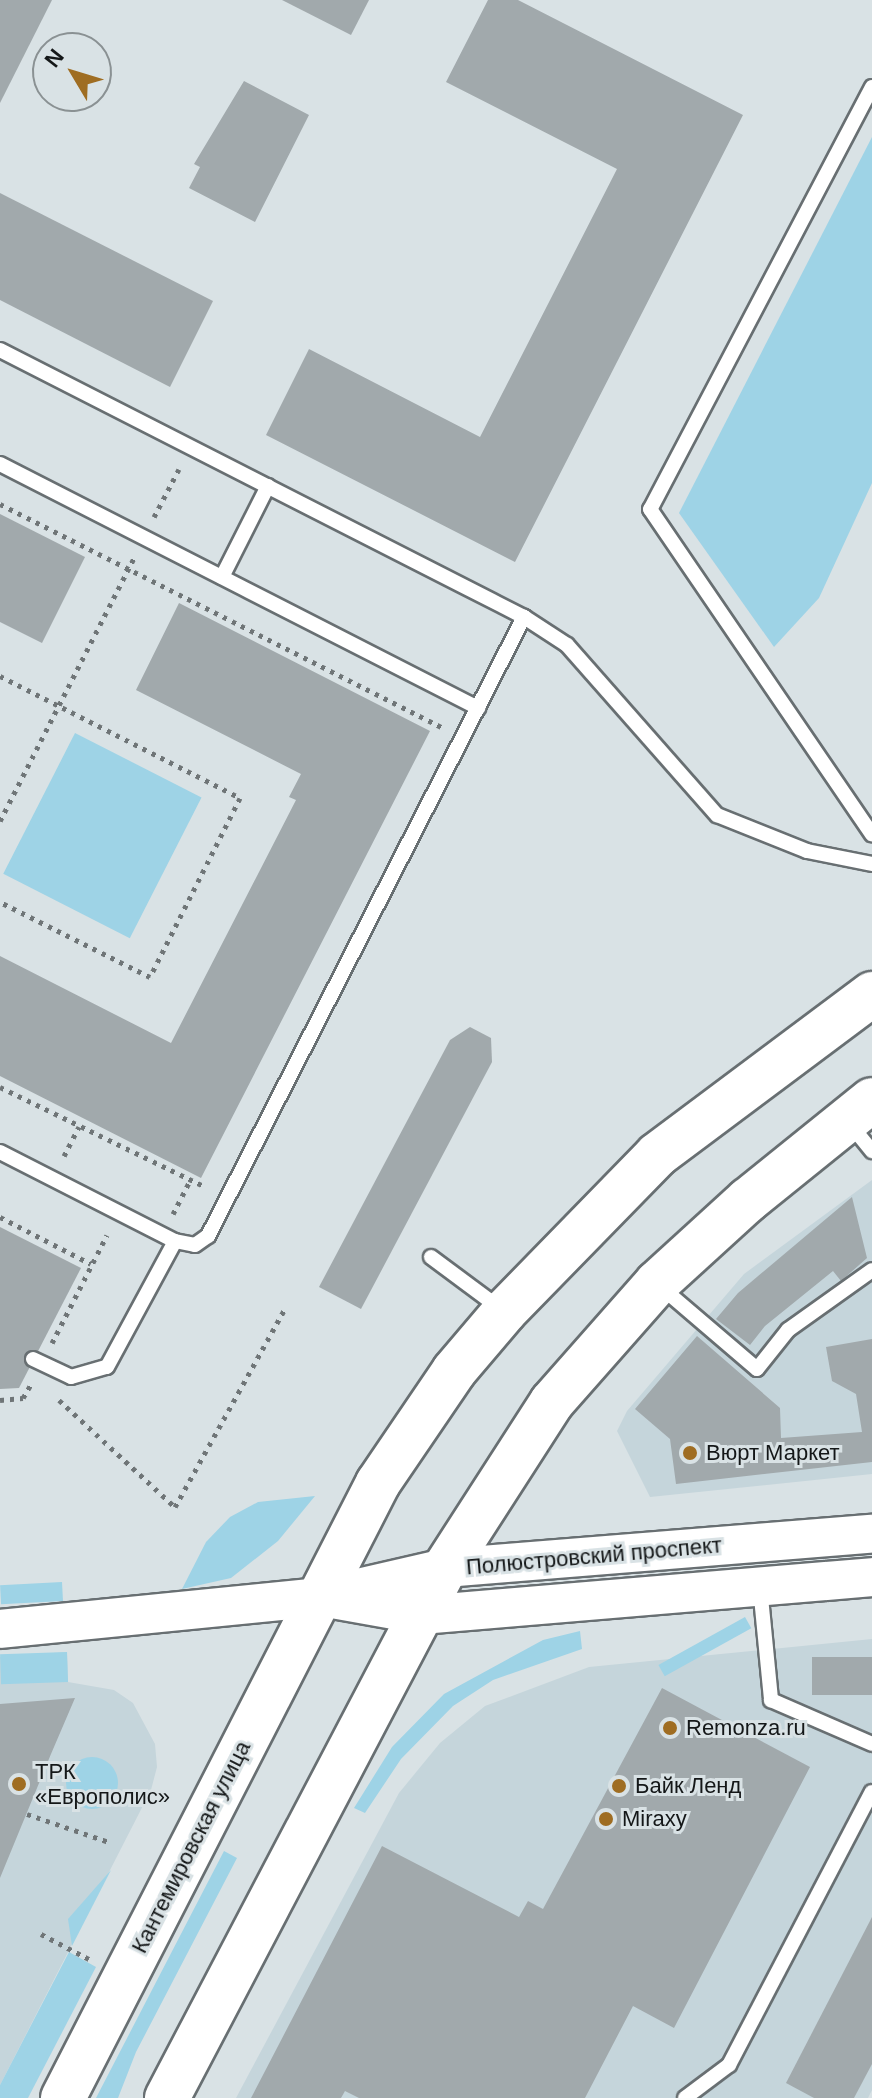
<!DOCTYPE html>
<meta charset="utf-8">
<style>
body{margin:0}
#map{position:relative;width:872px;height:2098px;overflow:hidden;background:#d9e2e5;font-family:Helvetica,sans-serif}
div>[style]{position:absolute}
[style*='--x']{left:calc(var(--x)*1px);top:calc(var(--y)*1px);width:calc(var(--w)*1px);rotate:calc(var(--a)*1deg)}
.built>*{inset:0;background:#c5d5db}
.green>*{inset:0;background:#9ed3e6;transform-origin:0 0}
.round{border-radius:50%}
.building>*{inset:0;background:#a1a9ac;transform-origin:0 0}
.path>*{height:5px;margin-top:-2.5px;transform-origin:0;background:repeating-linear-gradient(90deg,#6f7577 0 4px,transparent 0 10px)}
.roads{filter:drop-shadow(2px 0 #686f72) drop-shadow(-2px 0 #686f72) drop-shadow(0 2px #686f72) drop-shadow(0 -2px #686f72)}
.lane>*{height:14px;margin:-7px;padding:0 7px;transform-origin:7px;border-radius:7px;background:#fff}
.secondary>*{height:38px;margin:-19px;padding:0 19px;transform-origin:19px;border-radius:19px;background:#fff}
.primary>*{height:44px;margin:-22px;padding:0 22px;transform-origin:22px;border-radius:22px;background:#fff}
.dots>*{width:22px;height:22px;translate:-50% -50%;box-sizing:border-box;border:4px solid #d9e2e5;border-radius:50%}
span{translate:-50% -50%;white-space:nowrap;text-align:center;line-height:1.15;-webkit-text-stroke:6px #d9e2e5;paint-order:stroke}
.poi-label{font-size:22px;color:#141718}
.left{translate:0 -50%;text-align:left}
.street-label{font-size:22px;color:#141718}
.north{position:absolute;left:32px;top:32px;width:80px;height:80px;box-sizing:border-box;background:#d9e2e5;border:2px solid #8a9193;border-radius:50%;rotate:308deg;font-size:22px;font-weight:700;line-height:32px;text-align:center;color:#141718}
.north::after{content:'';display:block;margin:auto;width:28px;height:36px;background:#9f6d22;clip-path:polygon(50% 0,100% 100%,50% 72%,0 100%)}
</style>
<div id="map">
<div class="built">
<i style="clip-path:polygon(872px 1180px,872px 1474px,650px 1497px,617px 1431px,627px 1411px,744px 1274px)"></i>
<i style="clip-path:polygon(872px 1639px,872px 2090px,868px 2098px,236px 2098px,399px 1793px,440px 1743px,485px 1706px,589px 1667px)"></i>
<i style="clip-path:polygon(67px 1652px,68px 1682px,114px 1690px,133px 1703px,155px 1744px,157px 1767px,151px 1790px,0 2085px,0 1657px)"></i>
</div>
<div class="green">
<i style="clip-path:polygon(872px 137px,872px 483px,819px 598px,774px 647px,679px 513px)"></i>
<i style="left:75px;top:733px;width:142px;height:158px;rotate:27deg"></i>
<i style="clip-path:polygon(315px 1496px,278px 1541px,231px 1578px,182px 1589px,206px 1542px,230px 1517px,258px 1502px)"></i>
<i style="left:62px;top:1582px;width:19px;height:62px;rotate:87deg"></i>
<i style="left:745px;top:1617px;width:13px;height:99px;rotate:61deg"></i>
<i style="clip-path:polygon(580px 1631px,582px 1649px,493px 1680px,453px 1706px,401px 1759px,365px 1813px,354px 1808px,392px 1747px,444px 1694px,543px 1640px)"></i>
<i style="left:67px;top:1652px;width:30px;height:67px;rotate:88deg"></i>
<i class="round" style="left:66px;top:1757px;width:52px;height:52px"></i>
<i style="clip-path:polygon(224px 1851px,237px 1858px,136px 2052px,118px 2098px,96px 2098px)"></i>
<i style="clip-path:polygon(111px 1870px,72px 1946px,68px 1919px)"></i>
<i style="clip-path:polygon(69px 1952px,96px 1967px,28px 2098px,0 2098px,0 2085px)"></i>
</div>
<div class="building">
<i style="clip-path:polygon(0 0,52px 0,0 103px)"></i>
<i style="clip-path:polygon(282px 0,369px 0,351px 35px)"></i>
<i style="clip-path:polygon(488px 0,518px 0,743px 115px,515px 562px,266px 435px,309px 349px,480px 437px,617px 169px,446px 82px)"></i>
<i style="clip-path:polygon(244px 81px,309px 115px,255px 222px,189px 188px,200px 167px,194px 164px)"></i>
<i style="clip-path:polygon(0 193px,213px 301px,170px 387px,0 300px)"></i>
<i style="clip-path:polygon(0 514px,85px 557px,42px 643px,0 622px)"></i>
<i style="clip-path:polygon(179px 603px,430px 731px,201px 1178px,0 1076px,0 956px,171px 1043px,296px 800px,289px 797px,301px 774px,136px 690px)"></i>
<i style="clip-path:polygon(470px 1027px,491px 1038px,492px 1062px,361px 1309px,319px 1287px,450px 1040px)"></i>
<i style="clip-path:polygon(852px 1197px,867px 1258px,841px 1281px,833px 1271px,765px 1326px,750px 1345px,716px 1319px,738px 1293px)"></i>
<i style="clip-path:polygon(0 1227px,81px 1268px,19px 1388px,0 1389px)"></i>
<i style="clip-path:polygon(697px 1336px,780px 1408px,781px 1438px,862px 1432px,856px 1394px,832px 1381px,826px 1347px,872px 1339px,872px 1462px,676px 1484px,670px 1439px,635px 1409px)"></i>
<i style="left:872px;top:1657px;width:38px;height:60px;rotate:90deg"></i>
<i style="clip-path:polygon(662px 1688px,810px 1767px,674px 2028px,633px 2006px,585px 2098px,359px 2098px,345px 2091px,341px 2098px,251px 2098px,382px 1846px,519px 1917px,528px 1901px,543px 1909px)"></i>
<i style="clip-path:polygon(75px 1698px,51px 1754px,0 1878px,0 1704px)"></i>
<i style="clip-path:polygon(872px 1917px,872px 2064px,854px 2098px,814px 2098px,786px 2083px)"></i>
</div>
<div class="path">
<i style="--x:0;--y:504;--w:495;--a:26.8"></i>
<i style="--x:154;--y:517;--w:54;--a:-62.5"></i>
<i style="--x:0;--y:676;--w:269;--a:26.9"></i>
<i style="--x:240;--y:798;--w:200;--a:116.7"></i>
<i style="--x:150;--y:977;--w:168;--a:-153.4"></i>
<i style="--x:0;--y:821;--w:295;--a:-63"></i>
<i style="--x:0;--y:1087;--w:227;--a:25.9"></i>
<i style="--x:64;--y:1156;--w:33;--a:-63"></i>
<i style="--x:173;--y:1214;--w:36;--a:-63"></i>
<i style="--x:0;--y:1217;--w:102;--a:27.3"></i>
<i style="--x:52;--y:1343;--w:121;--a:-63"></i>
<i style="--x:0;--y:1400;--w:23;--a:-5"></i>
<i style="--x:23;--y:1398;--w:16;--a:-60"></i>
<i style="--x:59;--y:1400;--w:158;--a:42.7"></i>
<i style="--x:175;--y:1507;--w:229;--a:-61"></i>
<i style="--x:27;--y:1814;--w:87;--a:18.9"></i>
<i style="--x:41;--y:1934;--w:54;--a:27.5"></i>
</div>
<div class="roads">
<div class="lane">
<i style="--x:872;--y:87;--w:477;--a:117.7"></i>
<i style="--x:650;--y:509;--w:394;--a:55.7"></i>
<i style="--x:0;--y:350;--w:588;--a:27"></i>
<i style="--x:524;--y:617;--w:51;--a:33.1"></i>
<i style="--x:567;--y:645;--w:227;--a:48.6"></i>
<i style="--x:717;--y:815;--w:97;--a:21.8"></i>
<i style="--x:807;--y:851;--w:66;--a:11.3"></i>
<i style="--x:0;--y:464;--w:537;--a:27.04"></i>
<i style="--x:222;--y:577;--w:102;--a:-63.2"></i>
<i style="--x:850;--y:1124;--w:35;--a:51"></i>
<i style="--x:0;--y:1152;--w:196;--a:27"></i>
<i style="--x:175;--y:1241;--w:20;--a:11"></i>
<i style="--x:195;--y:1245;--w:16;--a:-35"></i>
<i style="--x:208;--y:1236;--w:695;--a:-62.96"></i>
<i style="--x:431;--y:1257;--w:87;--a:36.6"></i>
<i style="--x:661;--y:1287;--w:126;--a:40.5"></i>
<i style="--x:757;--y:1369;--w:50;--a:-51.5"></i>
<i style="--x:788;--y:1330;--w:103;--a:-35.5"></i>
<i style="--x:33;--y:1359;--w:42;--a:25.3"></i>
<i style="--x:71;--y:1377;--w:37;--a:-16"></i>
<i style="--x:107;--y:1367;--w:143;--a:-61.6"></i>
<i style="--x:760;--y:1587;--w:114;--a:84.4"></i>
<i style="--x:771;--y:1700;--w:110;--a:23.5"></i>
<i style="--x:685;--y:2098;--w:55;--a:-36.9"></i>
<i style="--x:729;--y:2065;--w:308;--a:-62.4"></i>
</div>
<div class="secondary">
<i style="--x:338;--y:1600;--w:84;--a:10.2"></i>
<i style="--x:421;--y:1615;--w:453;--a:-4.8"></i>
<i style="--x:0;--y:1629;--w:321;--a:-5.7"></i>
<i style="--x:319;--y:1597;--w:129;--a:-13"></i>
<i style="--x:445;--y:1568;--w:428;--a:-4.6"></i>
</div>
<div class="primary">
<i style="--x:63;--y:2098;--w:691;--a:-62.88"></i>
<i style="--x:378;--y:1483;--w:135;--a:-55.8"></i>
<i style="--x:454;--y:1371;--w:79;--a:-49.6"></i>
<i style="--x:505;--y:1311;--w:218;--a:-45.7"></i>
<i style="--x:657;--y:1155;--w:269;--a:-36.8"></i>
<i style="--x:167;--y:2098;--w:598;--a:-62.32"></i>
<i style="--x:445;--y:1568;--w:197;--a:-57.2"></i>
<i style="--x:552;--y:1402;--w:159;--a:-48.6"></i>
<i style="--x:657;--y:1283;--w:123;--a:-42.4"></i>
<i style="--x:748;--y:1200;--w:159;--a:-38.9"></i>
</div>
</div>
<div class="dots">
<i style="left:690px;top:1453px;background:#9f6d22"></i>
<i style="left:670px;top:1728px;background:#9f6d22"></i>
<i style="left:19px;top:1784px;background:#9f6d22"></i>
<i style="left:619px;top:1786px;background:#9f6d22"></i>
<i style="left:606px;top:1819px;background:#9f6d22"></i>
</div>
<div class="poi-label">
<span class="left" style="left:706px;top:1453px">Вюрт Маркет</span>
<span class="left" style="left:686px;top:1728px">Remonza.ru</span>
<span class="left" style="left:35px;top:1784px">ТРК<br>«Европолис»</span>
<span class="left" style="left:635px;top:1786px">Байк Ленд</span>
<span class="left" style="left:622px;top:1819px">Miraxy</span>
</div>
<div class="street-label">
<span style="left:594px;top:1556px;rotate:-5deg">Полюстровский проспект</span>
<span style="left:191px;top:1847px;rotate:-63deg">Кантемировская улица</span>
</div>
<div class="north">N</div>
</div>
